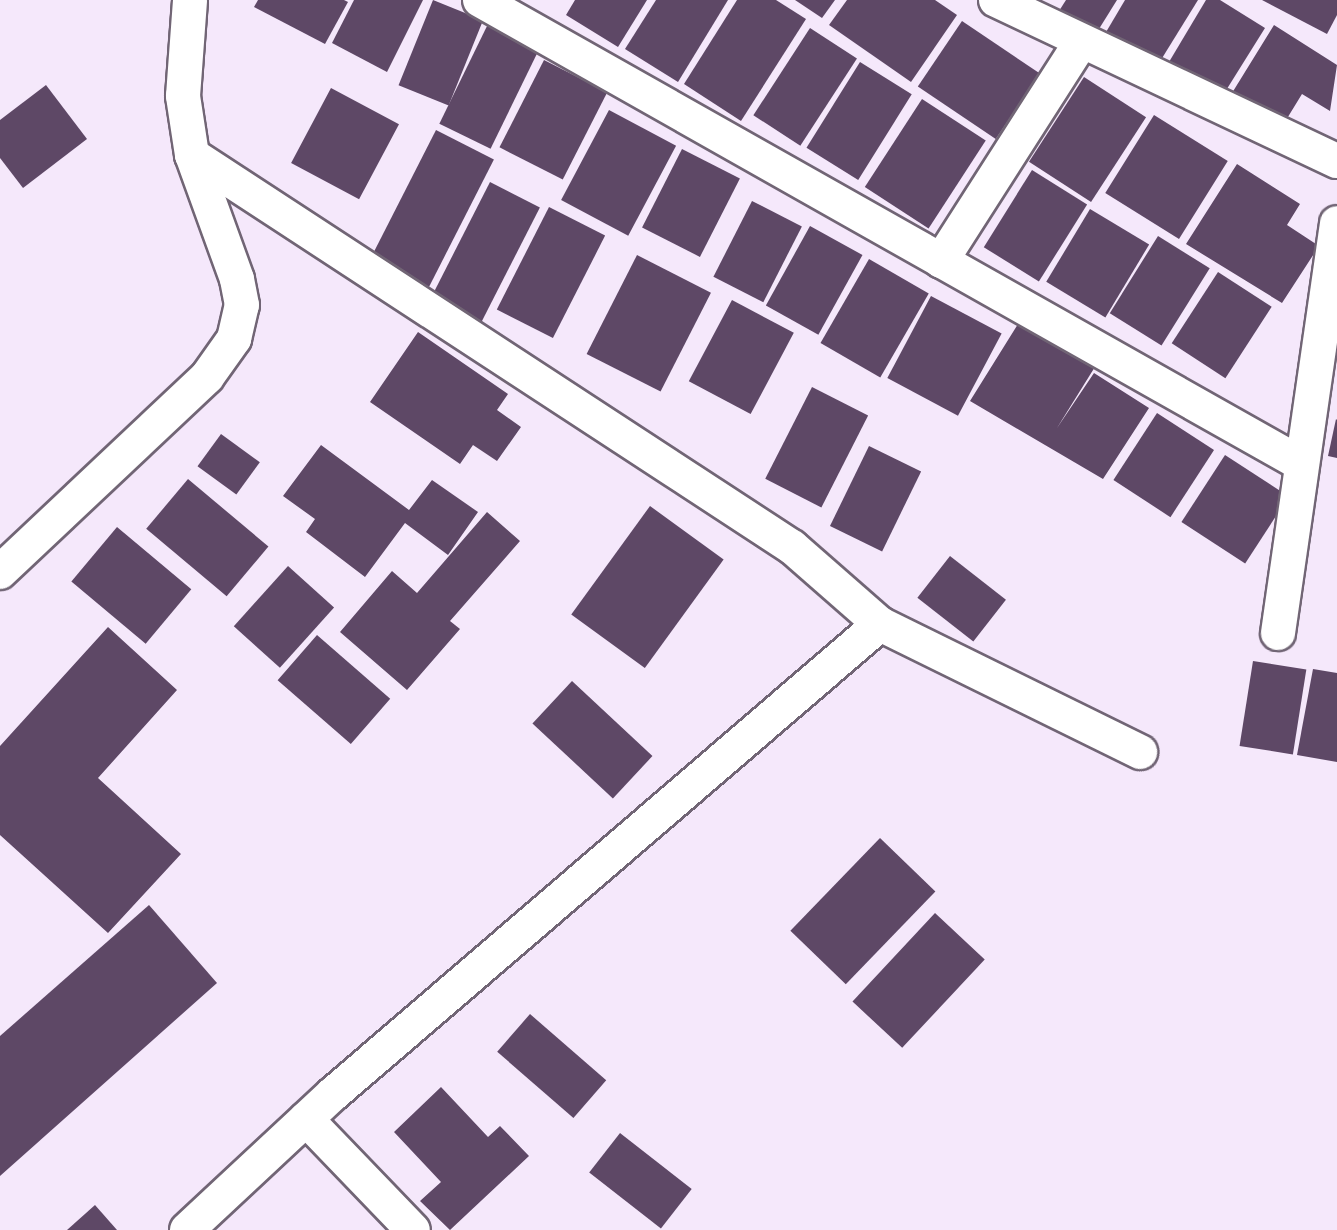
<!DOCTYPE html>
<style>
body{margin:0}
#map{position:relative;width:1337px;height:1230px;overflow:hidden;background:#f5e8fb;font-family:"PT Sans Narrow",sans-serif}
div>[style]{position:absolute}
[style*='--x']{left:calc(var(--x)*1px);top:calc(var(--y)*1px);width:calc(var(--w)*1px);rotate:calc(var(--a)*1deg)}
.building>*{inset:0;background:#5e4866;transform-origin:0 0}
.roads{filter:drop-shadow(2px 0 #716575) drop-shadow(-2px 0 #716575) drop-shadow(0 2px #716575) drop-shadow(0 -2px #716575)}
.street>*{height:34px;margin:-17px;padding:0 17px;transform-origin:17px;border-radius:17px;background:#fff}
span{translate:-50% -50%;white-space:nowrap;text-align:center;line-height:1.15;-webkit-text-stroke:8px #fcf9fd;paint-order:stroke}
</style>
<div id="map">
<div class="building">
<i style="clip-path:polygon(258px 0,344px 0,348px 2px,325px 44px,254px 7px)"></i>
<i style="clip-path:polygon(354px 0,423px 0,387px 72px,332px 43px)"></i>
<i style="left:433px;top:0;width:54px;height:92px;rotate:22deg"></i>
<i style="clip-path:polygon(575px 0,647px 0,618px 47px,566px 15px)"></i>
<i style="clip-path:polygon(656px 0,728px 0,678px 82px,625px 49px)"></i>
<i style="clip-path:polygon(737px 0,776px 0,806px 19px,741px 121px,684px 84px)"></i>
<i style="clip-path:polygon(795px 0,835px 0,822px 18px)"></i>
<i style="clip-path:polygon(847px 0,935px 0,957px 15px,911px 82px,829px 25px)"></i>
<i style="clip-path:polygon(1066px 0,1117px 0,1089px 45px,1052px 22px)"></i>
<i style="clip-path:polygon(1125px 0,1198px 0,1151px 76px,1099px 44px)"></i>
<i style="clip-path:polygon(1206px 0,1220px 0,1265px 28px,1220px 100px,1166px 67px)"></i>
<i style="clip-path:polygon(1262px 0,1337px 0,1337px 15px,1327px 34px)"></i>
<i style="left:962px;top:21px;width:94px;height:79px;rotate:34deg"></i>
<i style="left:488px;top:24px;width:57px;height:111px;rotate:26deg"></i>
<i style="clip-path:polygon(1274px 25px,1337px 65px,1330px 111px,1302px 94px,1283px 125px,1232px 93px)"></i>
<i style="left:810px;top:28px;width:56px;height:104px;rotate:33deg"></i>
<i style="left:544px;top:60px;width:71px;height:98px;rotate:27deg"></i>
<i style="left:860px;top:62px;width:61px;height:101px;rotate:32deg"></i>
<i style="left:1084px;top:77px;width:74px;height:101px;rotate:33deg"></i>
<i style="clip-path:polygon(46px 85px,87px 139px,23px 188px,0 158px,0 120px)"></i>
<i style="left:331px;top:88px;width:77px;height:85px;rotate:28deg"></i>
<i style="left:922px;top:99px;width:76px;height:105px;rotate:33deg"></i>
<i style="left:609px;top:110px;width:76px;height:102px;rotate:28deg"></i>
<i style="left:1154px;top:115px;width:87px;height:92px;rotate:32deg"></i>
<i style="left:436px;top:130px;width:65px;height:147px;rotate:27deg"></i>
<i style="left:682px;top:149px;width:65px;height:88px;rotate:27deg"></i>
<i style="clip-path:polygon(1237px 164px,1300px 204px,1287px 225px,1319px 246px,1282px 303px,1186px 244px)"></i>
<i style="left:1032px;top:170px;width:65px;height:91px;rotate:32deg"></i>
<i style="left:490px;top:182px;width:56px;height:136px;rotate:27deg"></i>
<i style="left:752px;top:201px;width:56px;height:85px;rotate:27deg"></i>
<i style="left:549px;top:207px;width:63px;height:115px;rotate:27deg"></i>
<i style="left:1090px;top:209px;width:69px;height:85px;rotate:31deg"></i>
<i style="left:810px;top:226px;width:60px;height:91px;rotate:29deg"></i>
<i style="left:1158px;top:236px;width:61px;height:91px;rotate:32deg"></i>
<i style="left:637px;top:255px;width:83px;height:111px;rotate:27deg"></i>
<i style="left:869px;top:259px;width:69px;height:97px;rotate:30deg"></i>
<i style="left:1218px;top:272px;width:64px;height:85px;rotate:33deg"></i>
<i style="left:931px;top:296px;width:80px;height:93px;rotate:28deg"></i>
<i style="left:732px;top:300px;width:70px;height:92px;rotate:28deg"></i>
<i style="clip-path:polygon(1023px 316px,1098px 362px,1057px 428px,1094px 373px,1149px 408px,1103px 479px,970px 401px)"></i>
<i style="clip-path:polygon(418px 332px,508px 394px,497px 410px,521px 427px,497px 461px,473px 445px,460px 464px,370px 402px)"></i>
<i style="left:812px;top:387px;width:63px;height:103px;rotate:27deg"></i>
<i style="left:1157px;top:413px;width:68px;height:80px;rotate:33deg"></i>
<i style="clip-path:polygon(1336px 419px,1337px 420px,1337px 458px,1328px 456px)"></i>
<i style="left:221px;top:434px;width:48px;height:40px;rotate:36deg"></i>
<i style="clip-path:polygon(321px 445px,409px 510px,432px 480px,478px 512px,448px 555px,405px 523px,365px 577px,306px 532px,315px 519px,283px 496px)"></i>
<i style="left:869px;top:446px;width:58px;height:89px;rotate:26deg"></i>
<i style="left:1225px;top:455px;width:76px;height:80px;rotate:33deg"></i>
<i style="left:188px;top:479px;width:105px;height:65px;rotate:40deg"></i>
<i style="left:650px;top:506px;width:91px;height:134px;rotate:36deg"></i>
<i style="clip-path:polygon(487px 512px,520px 541px,450px 621px,460px 629px,407px 690px,340px 632px,392px 571px,417px 593px)"></i>
<i style="left:117px;top:527px;width:97px;height:71px;rotate:40deg"></i>
<i style="left:950px;top:556px;width:71px;height:53px;rotate:38deg"></i>
<i style="left:288px;top:566px;width:62px;height:81px;rotate:42deg"></i>
<i style="clip-path:polygon(108px 627px,177px 690px,98px 778px,181px 854px,108px 933px,0 835px,0 746px)"></i>
<i style="left:317px;top:635px;width:97px;height:60px;rotate:41deg"></i>
<i style="left:1253px;top:661px;width:54px;height:86px;rotate:9deg"></i>
<i style="clip-path:polygon(1313px 669px,1337px 673px,1337px 762px,1297px 755px)"></i>
<i style="left:572px;top:681px;width:110px;height:58px;rotate:43deg"></i>
<i style="left:880px;top:838px;width:77px;height:129px;rotate:44deg"></i>
<i style="clip-path:polygon(149px 905px,217px 983px,0 1176px,0 1036px)"></i>
<i style="left:935px;top:913px;width:68px;height:121px;rotate:43deg"></i>
<i style="left:530px;top:1014px;width:101px;height:50px;rotate:41deg"></i>
<i style="clip-path:polygon(441px 1087px,488px 1137px,500px 1126px,529px 1156px,450px 1230px,420px 1201px,441px 1182px,394px 1132px)"></i>
<i style="left:620px;top:1133px;width:91px;height:50px;rotate:38deg"></i>
<i style="clip-path:polygon(95px 1205px,117px 1230px,67px 1230px)"></i>
</div>
<div class="roads">
<div class="street">
<i style="--x:480;--y:0;--w:939;--a:29.46"></i>
<i style="--x:996;--y:0;--w:377;--a:25.3"></i>
<i style="--x:192;--y:155;--w:717;--a:33.16"></i>
<i style="--x:792;--y:547;--w:117;--a:41.2"></i>
<i style="--x:880;--y:624;--w:290;--a:26.2"></i>
<i style="--x:941;--y:261;--w:258;--a:-57.4"></i>
<i style="--x:0;--y:572;--w:284;--a:-43.3"></i>
<i style="--x:207;--y:377;--w:47;--a:-54.6"></i>
<i style="--x:234;--y:339;--w:35;--a:-77"></i>
<i style="--x:242;--y:305;--w:26;--a:-101"></i>
<i style="--x:237;--y:279;--w:132;--a:-109.9"></i>
<i style="--x:192;--y:155;--w:60;--a:-98.7"></i>
<i style="--x:183;--y:96;--w:96;--a:-85.8"></i>
<i style="--x:1278;--y:633;--w:414;--a:-81.8"></i>
<i style="--x:306;--y:1119;--w:154;--a:46.1"></i>
<i style="--x:187;--y:1230;--w:200;--a:-43"></i>
<i style="--x:333;--y:1094;--w:721;--a:-40.67"></i>
</div>
</div>
</div>
